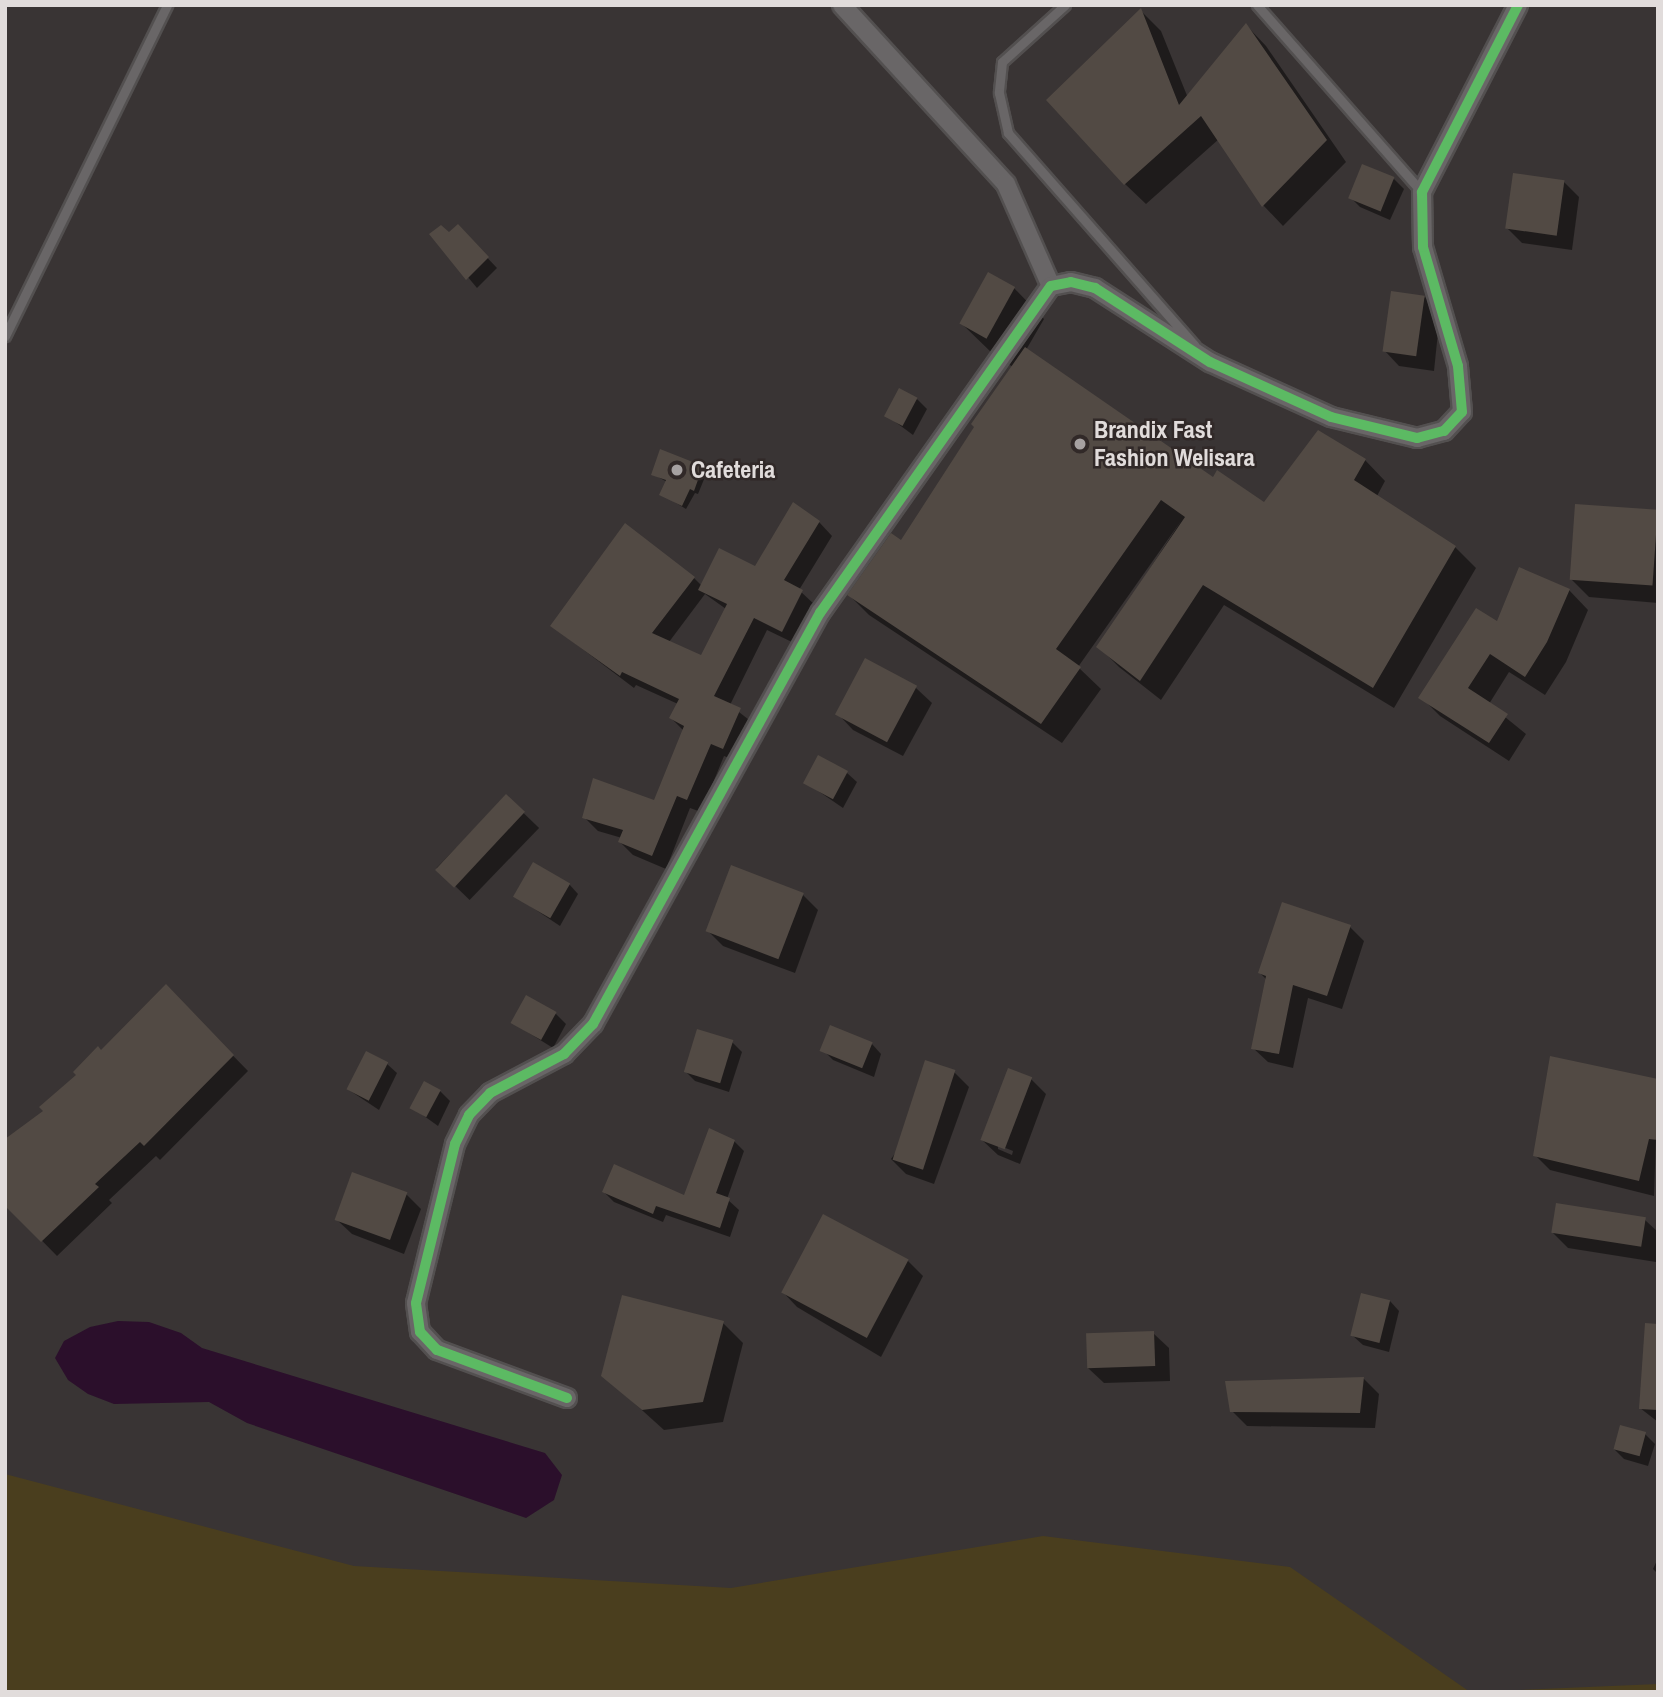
<!DOCTYPE html>
<style>
body{margin:0}
#map{position:relative;width:1663px;height:1697px;overflow:hidden;background:#393434;font-family:"Archivo Narrow",sans-serif}
div>[style]{position:absolute}
[style*='--x']{left:calc(var(--x)*1px);top:calc(var(--y)*1px);width:calc(var(--w)*1px);rotate:calc(var(--a)*1deg)}
.green>*{inset:0;background:#4a3e1e}
.water>*{inset:0;background:#2b0f2b}
.shadow>*{inset:0;background:#0007;transform-origin:0 0}
.building>*{inset:0;background:#524a44;transform-origin:0 0}
.roads{filter:drop-shadow(2px 0 #535050) drop-shadow(-2px 0 #535050) drop-shadow(0 2px #535050) drop-shadow(0 -2px #535050)}
.lane>*{height:9px;margin:-4.5px;padding:0 4.5px;transform-origin:4.5px;border-radius:4.5px;background:#696667}
.street>*{height:18px;margin:-9px;padding:0 9px;transform-origin:9px;border-radius:9px;background:#696667}
.cycleway>*{height:10px;margin:-5px;padding:0 5px;transform-origin:5px;border-radius:5px;background:#5cba63}
.dots>*{width:19px;height:19px;translate:-50% -50%;box-sizing:border-box;border:4px solid #312928;border-radius:50%}
span{translate:-50% -50%;white-space:nowrap;text-align:center;line-height:1.15;-webkit-text-stroke:5px #312928;paint-order:stroke}
.poi-label{font-size:24px;color:#e1dcdb;font-weight:700}
.left{translate:0 -50%;text-align:left}
.frame{position:absolute;inset:0;border:7px solid #e1dcdb;pointer-events:none}
</style>
<div id="map">
<div class="green">
<i style="clip-path:polygon(5px 1474px,354px 1566px,731px 1588px,1043px 1536px,1290px 1567px,1470px 1692px,5px 1692px)"></i>
<i style="clip-path:polygon(1658px 1684px,1658px 1692px,1473px 1692px)"></i>
</div>
<div class="water">
<i style="clip-path:polygon(118px 1321px,149px 1322px,181px 1333px,202px 1348px,545px 1453px,562px 1475px,554px 1500px,526px 1518px,247px 1423px,209px 1402px,114px 1404px,88px 1394px,68px 1380px,55px 1358px,64px 1341px,90px 1327px)"></i>
</div>
<div class="shadow">
<i style="clip-path:polygon(1141px 11px,1161px 31px,1188px 98px,1246px 25px,1266px 46px,1346px 162px,1283px 226px,1263px 205px,1219px 139px,1146px 204px,1125px 184px)"></i>
<i style="clip-path:polygon(1394px 179px,1404px 189px,1390px 220px,1360px 207px,1350px 197px)"></i>
<i style="clip-path:polygon(1564px 182px,1579px 197px,1572px 250px,1522px 243px,1507px 228px)"></i>
<i style="clip-path:polygon(458px 227px,497px 268px,477px 288px,432px 234px,449px 234px)"></i>
<i style="clip-path:polygon(1014px 288px,1044px 319px,1026px 350px,1213px 480px,1265px 504px,1365px 460px,1385px 481px,1377px 496px,1455px 547px,1476px 568px,1394px 708px,1224px 605px,1161px 700px,1119px 667px,1099px 647px,1181px 521px,1078px 667px,1101px 689px,1062px 743px,869px 615px,849px 595px,901px 542px,1013px 367px,993px 354px,962px 324px)"></i>
<i style="clip-path:polygon(1425px 297px,1440px 313px,1434px 371px,1399px 366px,1384px 350px)"></i>
<i style="clip-path:polygon(917px 399px,927px 409px,913px 435px,886px 415px)"></i>
<i style="clip-path:polygon(702px 467px,707px 472px,698px 494px,695px 493px,686px 509px,661px 494px,667px 482px,653px 474px)"></i>
<i style="clip-path:polygon(1658px 512px,1658px 603px,1589px 597px,1571px 579px)"></i>
<i style="clip-path:polygon(evenodd,819px 522px,832px 536px,799px 590px,815px 605px,796px 644px,767px 630px,730px 705px,753px 723px,737px 761px,724px 756px,701px 812px,690px 808px,666px 869px,633px 855px,620px 842px,622px 838px,598px 831px,584px 817px,655px 802px,684px 731px,671px 718px,678px 704px,636px 685px,634px 688px,552px 626px,694px 578px,702px 586px,755px 568px,819px 522px,705px 594px,726px 609px,702px 657px,669px 642px,705px 594px)"></i>
<i style="clip-path:polygon(1569px 590px,1588px 610px,1566px 662px,1545px 695px,1509px 672px,1489px 704px,1526px 734px,1509px 761px,1440px 716px,1421px 697px,1497px 624px)"></i>
<i style="clip-path:polygon(866px 661px,916px 688px,932px 703px,903px 756px,853px 730px,838px 714px)"></i>
<i style="clip-path:polygon(847px 773px,857px 782px,843px 808px,805px 782px)"></i>
<i style="left:506px;top:796px;width:46px;height:100px;rotate:44deg"></i>
<i style="clip-path:polygon(569px 884px,578px 894px,560px 926px,515px 896px)"></i>
<i style="clip-path:polygon(803px 895px,818px 910px,795px 973px,723px 946px,708px 931px)"></i>
<i style="clip-path:polygon(1350px 927px,1364px 941px,1342px 1009px,1308px 998px,1293px 1068px,1268px 1062px,1253px 1048px,1267px 980px,1260px 973px)"></i>
<i style="clip-path:polygon(166px 987px,248px 1071px,160px 1160px,156px 1156px,109px 1200px,112px 1203px,57px 1256px,5px 1203px,45px 1111px)"></i>
<i style="clip-path:polygon(556px 1014px,566px 1024px,553px 1048px,513px 1023px)"></i>
<i style="clip-path:polygon(732px 1042px,742px 1052px,729px 1092px,695px 1081px,686px 1072px)"></i>
<i style="clip-path:polygon(872px 1044px,881px 1054px,874px 1077px,833px 1060px,823px 1050px)"></i>
<i style="clip-path:polygon(387px 1064px,397px 1073px,379px 1110px,349px 1090px)"></i>
<i style="clip-path:polygon(954px 1072px,969px 1087px,934px 1184px,906px 1174px,891px 1159px)"></i>
<i style="clip-path:polygon(evenodd,1031px 1079px,1046px 1094px,1020px 1164px,998px 1155px,982px 1140px,1031px 1079px,998px 1145px,1013px 1151px,1012px 1155px,998px 1149px,998px 1145px)"></i>
<i style="clip-path:polygon(1658px 1081px,1654px 1196px,1550px 1170px,1535px 1155px)"></i>
<i style="clip-path:polygon(440px 1091px,450px 1101px,438px 1126px,413px 1108px)"></i>
<i style="clip-path:polygon(734px 1141px,744px 1151px,727px 1199px,739px 1210px,730px 1237px,666px 1215px,663px 1222px,614px 1202px,604px 1192px,685px 1197px)"></i>
<i style="clip-path:polygon(406px 1194px,421px 1209px,404px 1254px,352px 1234px,336px 1219px)"></i>
<i style="clip-path:polygon(1645px 1220px,1658px 1232px,1656px 1262px,1568px 1248px,1553px 1233px)"></i>
<i style="clip-path:polygon(907px 1260px,923px 1276px,881px 1357px,797px 1307px,782px 1291px)"></i>
<i style="clip-path:polygon(1390px 1301px,1399px 1311px,1389px 1352px,1363px 1345px,1353px 1336px)"></i>
<i style="clip-path:polygon(723px 1323px,743px 1343px,723px 1422px,664px 1430px,603px 1375px)"></i>
<i style="clip-path:polygon(1153px 1333px,1169px 1348px,1170px 1381px,1104px 1383px,1088px 1368px)"></i>
<i style="clip-path:polygon(1658px 1348px,1658px 1422px,1640px 1408px)"></i>
<i style="clip-path:polygon(1363px 1378px,1379px 1394px,1375px 1428px,1247px 1426px,1232px 1411px)"></i>
<i style="clip-path:polygon(1645px 1434px,1655px 1444px,1648px 1466px,1624px 1459px,1614px 1449px)"></i>
<i style="clip-path:polygon(1658px 1558px,1658px 1574px,1653px 1569px)"></i>
</div>
<div class="building">
<i style="clip-path:polygon(1141px 8px,1179px 105px,1246px 23px,1327px 140px,1262px 207px,1201px 116px,1124px 185px,1046px 100px)"></i>
<i style="left:1362px;top:164px;width:35px;height:37px;rotate:22deg"></i>
<i style="left:1513px;top:173px;width:52px;height:56px;rotate:8deg"></i>
<i style="clip-path:polygon(458px 224px,489px 257px,466px 280px,429px 234px,441px 225px,449px 232px)"></i>
<i style="left:988px;top:272px;width:31px;height:59px;rotate:29deg"></i>
<i style="left:1391px;top:291px;width:34px;height:61px;rotate:8deg"></i>
<i style="clip-path:polygon(1025px 347px,1213px 477px,1217px 470px,1264px 502px,1318px 430px,1366px 459px,1354px 480px,1456px 546px,1373px 688px,1203px 585px,1140px 681px,1096px 647px,1185px 517px,1161px 500px,1056px 649px,1081px 667px,1041px 724px,847px 595px,891px 533px,901px 540px,974px 427px,971px 424px)"></i>
<i style="left:899px;top:388px;width:21px;height:32px;rotate:28deg"></i>
<i style="clip-path:polygon(660px 449px,703px 466px,694px 491px,690px 489px,682px 506px,659px 495px,666px 480px,651px 475px)"></i>
<i style="clip-path:polygon(793px 502px,820px 521px,784px 580px,803px 590px,782px 632px,754px 618px,714px 696px,741px 708px,723px 749px,711px 744px,687px 800px,677px 796px,652px 856px,618px 842px,623px 830px,582px 818px,593px 778px,654px 800px,684px 726px,669px 718px,679px 699px,622px 672px,620px 676px,550px 626px,625px 523px,695px 577px,652px 633px,701px 655px,727px 604px,698px 590px,719px 548px,755px 566px)"></i>
<i style="left:1575px;top:504px;width:83px;height:76px;rotate:4deg"></i>
<i style="clip-path:polygon(1519px 567px,1570px 589px,1547px 642px,1525px 677px,1490px 654px,1468px 688px,1508px 714px,1489px 743px,1418px 698px,1476px 608px,1497px 621px)"></i>
<i style="left:865px;top:658px;width:59px;height:64px;rotate:28deg"></i>
<i style="left:818px;top:755px;width:34px;height:32px;rotate:28deg"></i>
<i style="left:506px;top:794px;width:26px;height:104px;rotate:43deg"></i>
<i style="left:533px;top:862px;width:43px;height:40px;rotate:30deg"></i>
<i style="left:731px;top:865px;width:78px;height:71px;rotate:21deg"></i>
<i style="clip-path:polygon(1282px 902px,1351px 925px,1327px 996px,1293px 985px,1279px 1054px,1251px 1049px,1266px 976px,1258px 973px)"></i>
<i style="clip-path:polygon(166px 984px,234px 1055px,144px 1146px,140px 1142px,95px 1184px,99px 1187px,41px 1242px,5px 1206px,5px 1139px,43px 1111px,39px 1107px,76px 1075px,73px 1072px,98px 1046px,101px 1050px)"></i>
<i style="left:526px;top:995px;width:35px;height:32px;rotate:29deg"></i>
<i style="left:830px;top:1025px;width:46px;height:28px;rotate:22deg"></i>
<i style="left:697px;top:1029px;width:38px;height:45px;rotate:17deg"></i>
<i style="left:366px;top:1051px;width:25px;height:43px;rotate:27deg"></i>
<i style="clip-path:polygon(1550px 1056px,1658px 1079px,1658px 1140px,1649px 1139px,1639px 1181px,1533px 1156px)"></i>
<i style="left:925px;top:1060px;width:32px;height:105px;rotate:18deg"></i>
<i style="left:1008px;top:1068px;width:26px;height:77px;rotate:21deg"></i>
<i style="left:424px;top:1081px;width:19px;height:31px;rotate:28deg"></i>
<i style="clip-path:polygon(709px 1128px,735px 1140px,716px 1193px,730px 1198px,720px 1228px,656px 1206px,653px 1214px,602px 1192px,614px 1164px,684px 1195px)"></i>
<i style="left:352px;top:1172px;width:59px;height:51px;rotate:20deg"></i>
<i style="left:1556px;top:1203px;width:91px;height:30px;rotate:9deg"></i>
<i style="left:823px;top:1214px;width:97px;height:89px;rotate:28deg"></i>
<i style="left:1361px;top:1293px;width:30px;height:44px;rotate:14deg"></i>
<i style="clip-path:polygon(622px 1295px,724px 1321px,703px 1402px,642px 1410px,601px 1376px)"></i>
<i style="clip-path:polygon(1645px 1323px,1658px 1324px,1658px 1410px,1639px 1409px)"></i>
<i style="left:1154px;top:1331px;width:35px;height:68px;rotate:88deg"></i>
<i style="clip-path:polygon(1364px 1377px,1360px 1413px,1230px 1412px,1225px 1381px)"></i>
<i style="left:1620px;top:1425px;width:27px;height:25px;rotate:15deg"></i>
</div>
<div class="roads">
<div class="lane">
<i style="--x:1065;--y:5;--w:85;--a:137.9"></i>
<i style="--x:1002;--y:62;--w:31;--a:96"></i>
<i style="--x:999;--y:93;--w:41;--a:77.3"></i>
<i style="--x:1008;--y:133;--w:282;--a:48.7"></i>
<i style="--x:1257;--y:5;--w:249;--a:48.6"></i>
<i style="--x:5;--y:336;--w:369;--a:-63.9"></i>
</div>
<div class="street">
<i style="--x:842;--y:5;--w:243;--a:47.5"></i>
<i style="--x:1006;--y:184;--w:111;--a:66.2"></i>
<i style="--x:567;--y:1398;--w:139;--a:-159.7"></i>
<i style="--x:437;--y:1350;--w:25;--a:-133"></i>
<i style="--x:420;--y:1332;--w:29;--a:-98"></i>
<i style="--x:416;--y:1303;--w:164;--a:-76.2"></i>
<i style="--x:455;--y:1144;--w:32;--a:-64"></i>
<i style="--x:469;--y:1115;--w:30;--a:-46"></i>
<i style="--x:490;--y:1093;--w:84;--a:-27.8"></i>
<i style="--x:564;--y:1054;--w:42;--a:-46"></i>
<i style="--x:593;--y:1024;--w:470;--a:-61.1"></i>
<i style="--x:820;--y:613;--w:400;--a:-54.8"></i>
<i style="--x:1051;--y:286;--w:20;--a:-11"></i>
<i style="--x:1071;--y:282;--w:25;--a:14"></i>
<i style="--x:1095;--y:288;--w:137;--a:32.8"></i>
<i style="--x:1210;--y:362;--w:133;--a:24.4"></i>
<i style="--x:1331;--y:417;--w:89;--a:13.7"></i>
<i style="--x:1417;--y:438;--w:28;--a:-15"></i>
<i style="--x:1444;--y:431;--w:26;--a:-47"></i>
<i style="--x:1462;--y:412;--w:46;--a:-95"></i>
<i style="--x:1458;--y:366;--w:124;--a:-106.4"></i>
<i style="--x:1423;--y:247;--w:55;--a:-91"></i>
<i style="--x:1422;--y:192;--w:210;--a:-62.8"></i>
</div>
</div>
<div class="cycleway">
<i style="--x:567;--y:1398;--w:139;--a:-159.7"></i>
<i style="--x:437;--y:1350;--w:25;--a:-133"></i>
<i style="--x:420;--y:1332;--w:29;--a:-98"></i>
<i style="--x:416;--y:1303;--w:164;--a:-76.2"></i>
<i style="--x:455;--y:1144;--w:32;--a:-64"></i>
<i style="--x:469;--y:1115;--w:30;--a:-46"></i>
<i style="--x:490;--y:1093;--w:84;--a:-27.8"></i>
<i style="--x:564;--y:1054;--w:42;--a:-46"></i>
<i style="--x:593;--y:1024;--w:470;--a:-61.1"></i>
<i style="--x:820;--y:613;--w:400;--a:-54.8"></i>
<i style="--x:1051;--y:286;--w:20;--a:-11"></i>
<i style="--x:1071;--y:282;--w:25;--a:14"></i>
<i style="--x:1095;--y:288;--w:137;--a:32.8"></i>
<i style="--x:1210;--y:362;--w:133;--a:24.4"></i>
<i style="--x:1331;--y:417;--w:89;--a:13.7"></i>
<i style="--x:1417;--y:438;--w:28;--a:-15"></i>
<i style="--x:1444;--y:431;--w:26;--a:-47"></i>
<i style="--x:1462;--y:412;--w:46;--a:-95"></i>
<i style="--x:1458;--y:366;--w:124;--a:-106.4"></i>
<i style="--x:1423;--y:247;--w:55;--a:-91"></i>
<i style="--x:1422;--y:192;--w:210;--a:-62.8"></i>
</div>
<div class="dots">
<i style="left:1080px;top:444px;background:#a6a1a1"></i>
<i style="left:677px;top:470px;background:#a6a1a1"></i>
</div>
<div class="poi-label">
<span class="left" style="left:1094px;top:444px">Brandix Fast<br>Fashion Welisara</span>
<span class="left" style="left:691px;top:470px">Cafeteria</span>
</div>
<div class="frame"></div>
</div>
